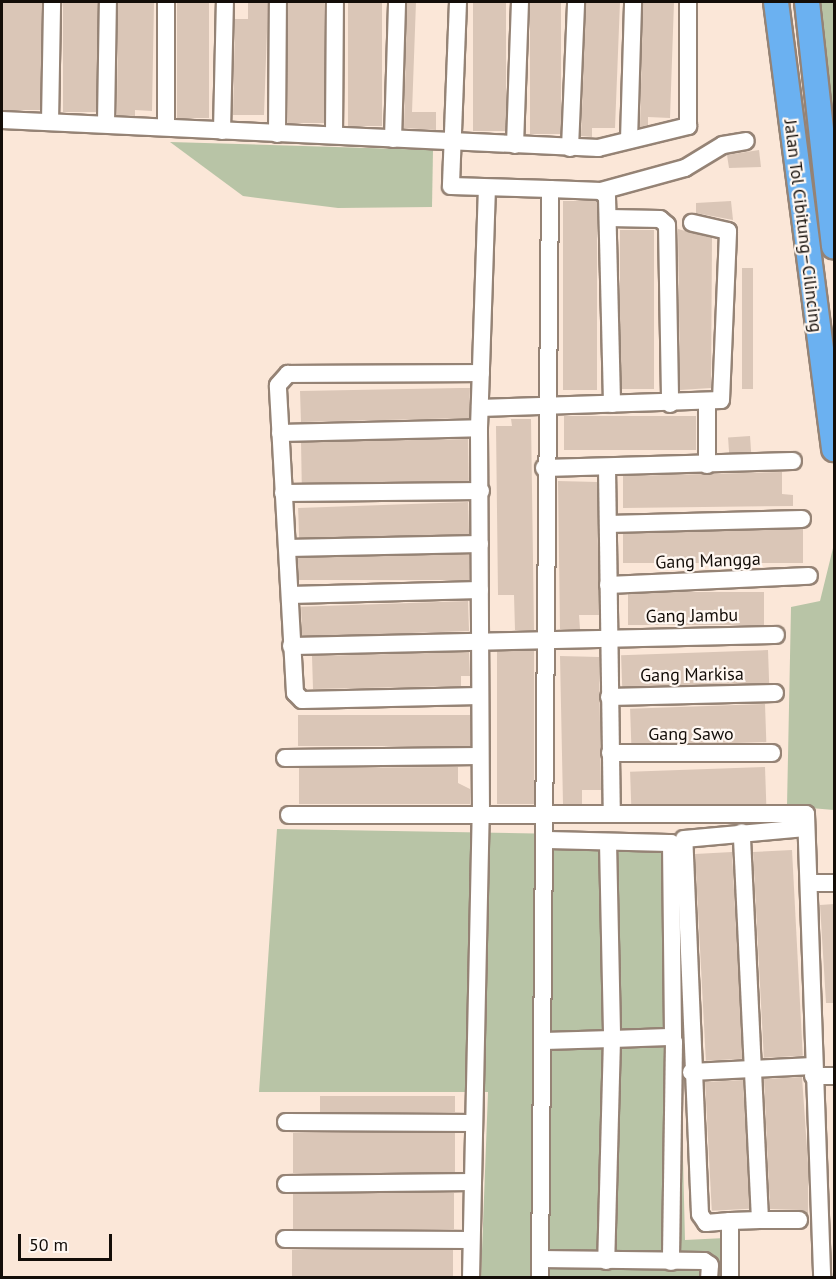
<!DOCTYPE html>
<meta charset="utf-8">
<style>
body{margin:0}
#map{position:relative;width:836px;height:1279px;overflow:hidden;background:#fbe7d8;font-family:"PT Sans",sans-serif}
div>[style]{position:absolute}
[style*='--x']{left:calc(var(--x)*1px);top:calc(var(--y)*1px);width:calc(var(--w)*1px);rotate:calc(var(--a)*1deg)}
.green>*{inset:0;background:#b8c4a6}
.building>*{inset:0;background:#dac6b7;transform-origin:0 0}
.roads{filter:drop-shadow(2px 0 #958375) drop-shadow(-2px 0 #958375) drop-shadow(0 2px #958375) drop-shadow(0 -2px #958375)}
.minor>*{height:16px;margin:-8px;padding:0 8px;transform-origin:8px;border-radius:8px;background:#fff}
.highway>*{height:24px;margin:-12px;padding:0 12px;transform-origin:12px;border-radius:12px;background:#6bb1f1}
span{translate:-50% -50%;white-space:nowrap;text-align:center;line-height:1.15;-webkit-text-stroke:4.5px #fff7f1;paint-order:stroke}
.street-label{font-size:18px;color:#130d08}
.frame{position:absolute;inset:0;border:3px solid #130d08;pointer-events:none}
.scale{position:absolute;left:18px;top:1234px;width:94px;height:27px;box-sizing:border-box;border:3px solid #130d08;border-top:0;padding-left:8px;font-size:18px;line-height:21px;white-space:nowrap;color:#130d08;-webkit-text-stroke:4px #fff7f1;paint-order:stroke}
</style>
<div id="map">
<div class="green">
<i style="clip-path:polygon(807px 2px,834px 2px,834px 232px)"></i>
<i style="clip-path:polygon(170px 142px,433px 150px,432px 207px,338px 208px,243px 196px)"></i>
<i style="clip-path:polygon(834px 544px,834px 810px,787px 806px,791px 607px,820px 601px)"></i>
<i style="clip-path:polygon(277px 829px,675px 836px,685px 1240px,725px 1238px,726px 1277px,481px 1277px,488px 1092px,259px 1092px)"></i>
</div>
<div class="building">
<i style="left:2px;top:2px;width:40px;height:108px"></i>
<i style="left:63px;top:2px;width:35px;height:110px"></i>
<i style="clip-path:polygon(118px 2px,154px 2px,152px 111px,135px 110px,135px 116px,117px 115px)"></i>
<i style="left:177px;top:2px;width:32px;height:116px"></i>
<i style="clip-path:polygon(248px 2px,268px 2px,264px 115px,233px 115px,235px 19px,248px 19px)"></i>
<i style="left:288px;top:2px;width:36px;height:121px"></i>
<i style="left:348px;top:2px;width:34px;height:124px"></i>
<i style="clip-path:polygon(407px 2px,416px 2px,412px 112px,436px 112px,436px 130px,404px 128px)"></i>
<i style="left:473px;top:2px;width:33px;height:129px"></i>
<i style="left:530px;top:2px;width:31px;height:132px"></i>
<i style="clip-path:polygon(586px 2px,620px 2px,615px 128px,592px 128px,592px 137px,581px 136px)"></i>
<i style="clip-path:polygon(643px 2px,674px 2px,670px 118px,648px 117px,648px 125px,640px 127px)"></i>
<i style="clip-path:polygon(759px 150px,761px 167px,729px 168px,727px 155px)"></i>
<i style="left:563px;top:201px;width:34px;height:189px"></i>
<i style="clip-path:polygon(731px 201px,733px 220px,696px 213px,696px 203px)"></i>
<i style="clip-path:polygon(678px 229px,712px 238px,711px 388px,680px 390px)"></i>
<i style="left:620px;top:230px;width:34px;height:159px"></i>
<i style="left:742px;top:268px;width:11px;height:121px"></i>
<i style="clip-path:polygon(460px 388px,470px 388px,469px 418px,301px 422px,300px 391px)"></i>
<i style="left:696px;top:416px;width:34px;height:132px;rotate:90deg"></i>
<i style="clip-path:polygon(511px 419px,531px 419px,534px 630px,515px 630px,514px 595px,498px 595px,496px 426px,512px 426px)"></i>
<i style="left:750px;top:436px;width:16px;height:22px;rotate:86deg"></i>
<i style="left:468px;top:439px;width:42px;height:167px;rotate:89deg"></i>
<i style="clip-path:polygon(782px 472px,782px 494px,793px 495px,793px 506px,623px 508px,623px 476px)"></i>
<i style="clip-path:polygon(558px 481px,597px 482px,599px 615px,579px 615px,580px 629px,560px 629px)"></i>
<i style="left:468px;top:502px;width:32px;height:170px;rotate:88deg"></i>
<i style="left:803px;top:529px;width:34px;height:180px;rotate:90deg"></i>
<i style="left:469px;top:555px;width:25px;height:171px;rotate:90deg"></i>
<i style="left:764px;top:592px;width:33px;height:136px;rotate:90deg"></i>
<i style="left:468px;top:601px;width:30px;height:167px;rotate:88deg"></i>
<i style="left:768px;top:650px;width:33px;height:147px;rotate:88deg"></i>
<i style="left:534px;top:651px;width:153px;height:37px;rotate:90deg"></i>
<i style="clip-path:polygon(469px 652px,470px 676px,461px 676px,461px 686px,313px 689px,312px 656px)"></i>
<i style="clip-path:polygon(560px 656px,599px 657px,601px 790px,582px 790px,582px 804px,563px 804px)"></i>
<i style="left:765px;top:704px;width:38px;height:135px;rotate:88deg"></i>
<i style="left:470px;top:715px;width:31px;height:172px;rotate:90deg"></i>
<i style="clip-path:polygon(458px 767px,458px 783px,470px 789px,470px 804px,299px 804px,299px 768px)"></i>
<i style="left:765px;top:767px;width:37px;height:135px;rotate:88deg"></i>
<i style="left:792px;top:850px;width:206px;height:39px;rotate:87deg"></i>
<i style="left:732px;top:852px;width:207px;height:37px;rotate:87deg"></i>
<i style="clip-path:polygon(834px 904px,834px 1003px,826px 1003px,820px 905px)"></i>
<i style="clip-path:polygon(802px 1077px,808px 1163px,808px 1216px,800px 1210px,770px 1209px,764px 1079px)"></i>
<i style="left:743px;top:1080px;width:129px;height:38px;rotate:87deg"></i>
<i style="left:320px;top:1096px;width:135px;height:16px"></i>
<i style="left:293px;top:1133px;width:162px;height:40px"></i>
<i style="left:454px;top:1193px;width:36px;height:161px;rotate:90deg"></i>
<i style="left:292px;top:1250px;width:161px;height:28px"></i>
</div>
<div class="roads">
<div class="minor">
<i style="--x:166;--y:2;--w:125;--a:90"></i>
<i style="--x:458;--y:2;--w:184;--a:92.2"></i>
<i style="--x:451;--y:186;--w:99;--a:1.7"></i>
<i style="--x:550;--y:189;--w:1089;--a:90.53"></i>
<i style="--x:2;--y:120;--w:597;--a:2.69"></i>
<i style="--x:598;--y:148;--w:93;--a:-13.7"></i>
<i style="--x:688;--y:126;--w:124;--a:-90"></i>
<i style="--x:50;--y:122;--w:120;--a:-89"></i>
<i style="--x:106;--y:123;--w:121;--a:-89.1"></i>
<i style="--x:222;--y:131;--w:129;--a:-88.7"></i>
<i style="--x:277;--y:134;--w:132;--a:-89.6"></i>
<i style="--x:334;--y:135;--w:133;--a:-89.6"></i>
<i style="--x:393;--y:139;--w:137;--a:-88.3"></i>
<i style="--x:629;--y:140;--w:138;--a:-88.3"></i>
<i style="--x:515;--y:145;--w:143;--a:-88"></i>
<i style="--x:570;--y:148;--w:146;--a:-87.6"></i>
<i style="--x:550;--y:189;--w:51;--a:2.2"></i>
<i style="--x:601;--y:191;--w:8;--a:45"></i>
<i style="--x:607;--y:197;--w:207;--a:88.6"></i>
<i style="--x:601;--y:191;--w:87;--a:-15.3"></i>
<i style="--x:685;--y:168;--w:44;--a:-31.2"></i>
<i style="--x:723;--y:145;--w:23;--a:-10"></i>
<i style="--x:609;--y:218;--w:51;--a:1.1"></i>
<i style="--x:660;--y:219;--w:9;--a:41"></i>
<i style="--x:667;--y:225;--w:179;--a:89"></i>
<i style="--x:707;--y:402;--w:63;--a:90"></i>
<i style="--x:480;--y:408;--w:241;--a:-1.9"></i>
<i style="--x:721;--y:400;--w:169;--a:-87.6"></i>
<i style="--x:728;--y:231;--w:37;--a:-167"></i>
<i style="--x:280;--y:433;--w:199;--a:-1.4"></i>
<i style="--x:544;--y:468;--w:249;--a:-1.6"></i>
<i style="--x:607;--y:468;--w:344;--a:89.2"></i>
<i style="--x:283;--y:493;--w:198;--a:-0.6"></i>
<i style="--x:608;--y:524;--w:194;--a:-1.5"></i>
<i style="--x:287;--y:548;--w:193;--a:-1.2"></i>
<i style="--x:608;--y:585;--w:201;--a:-2.6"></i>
<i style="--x:290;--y:595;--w:190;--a:-1.5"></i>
<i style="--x:291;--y:646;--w:485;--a:-1.3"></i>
<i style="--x:479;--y:696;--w:177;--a:178.7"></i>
<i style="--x:302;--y:700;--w:10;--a:-135"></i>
<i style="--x:295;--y:693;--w:308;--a:-93.2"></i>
<i style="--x:278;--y:385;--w:15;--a:-48"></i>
<i style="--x:288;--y:374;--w:193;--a:-0.3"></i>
<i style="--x:609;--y:697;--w:166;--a:-1.4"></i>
<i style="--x:610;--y:753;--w:162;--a:0"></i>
<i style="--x:285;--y:758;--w:195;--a:-0.6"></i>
<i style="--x:289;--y:815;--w:517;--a:-0.11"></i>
<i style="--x:806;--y:814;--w:464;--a:88"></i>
<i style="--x:546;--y:840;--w:125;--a:1.4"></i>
<i style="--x:671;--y:843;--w:196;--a:89.4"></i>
<i style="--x:608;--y:842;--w:197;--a:88.8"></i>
<i style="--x:612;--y:1039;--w:57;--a:-2"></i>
<i style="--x:669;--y:1037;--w:7;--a:45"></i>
<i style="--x:674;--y:1042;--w:220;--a:90.8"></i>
<i style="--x:811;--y:883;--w:23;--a:0"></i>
<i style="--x:544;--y:1041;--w:68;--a:-1.7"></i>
<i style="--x:612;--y:1039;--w:222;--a:91.5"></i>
<i style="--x:691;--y:1072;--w:122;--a:-2.8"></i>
<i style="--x:813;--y:1076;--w:21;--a:0"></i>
<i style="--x:286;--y:1122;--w:188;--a:0.3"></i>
<i style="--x:286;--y:1184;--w:187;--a:-0.6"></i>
<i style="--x:760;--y:1220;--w:39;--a:0"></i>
<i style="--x:730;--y:1221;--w:30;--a:-2"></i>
<i style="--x:760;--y:1220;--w:388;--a:-92.7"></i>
<i style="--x:285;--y:1239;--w:186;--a:0.3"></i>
<i style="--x:540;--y:1259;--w:164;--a:0.7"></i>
<i style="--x:704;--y:1261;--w:7;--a:34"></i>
<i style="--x:710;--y:1265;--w:13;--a:94"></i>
<i style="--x:471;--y:1278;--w:463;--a:-88.8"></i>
<i style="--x:481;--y:815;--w:387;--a:-90.3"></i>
<i style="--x:479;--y:428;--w:240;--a:-88.1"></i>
<i style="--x:730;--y:1278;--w:57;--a:-90"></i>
<i style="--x:730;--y:1221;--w:24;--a:175"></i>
<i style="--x:706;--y:1223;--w:11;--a:-124"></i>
<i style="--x:700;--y:1214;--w:375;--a:-92.4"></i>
<i style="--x:684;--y:839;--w:122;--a:-5.2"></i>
</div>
<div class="highway">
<i style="--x:776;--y:2;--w:451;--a:82.6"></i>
<i style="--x:807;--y:2;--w:246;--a:83.7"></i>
</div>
</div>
<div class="street-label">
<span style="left:803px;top:226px;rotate:83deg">Jalan Tol Cibitung–Cilincing</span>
<span style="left:708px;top:561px;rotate:-2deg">Gang Mangga</span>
<span style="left:692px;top:616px;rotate:-1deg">Gang Jambu</span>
<span style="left:692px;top:675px;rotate:-1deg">Gang Markisa</span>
<span style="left:691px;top:734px">Gang Sawo</span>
</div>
<div class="frame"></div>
<div class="scale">50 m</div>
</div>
